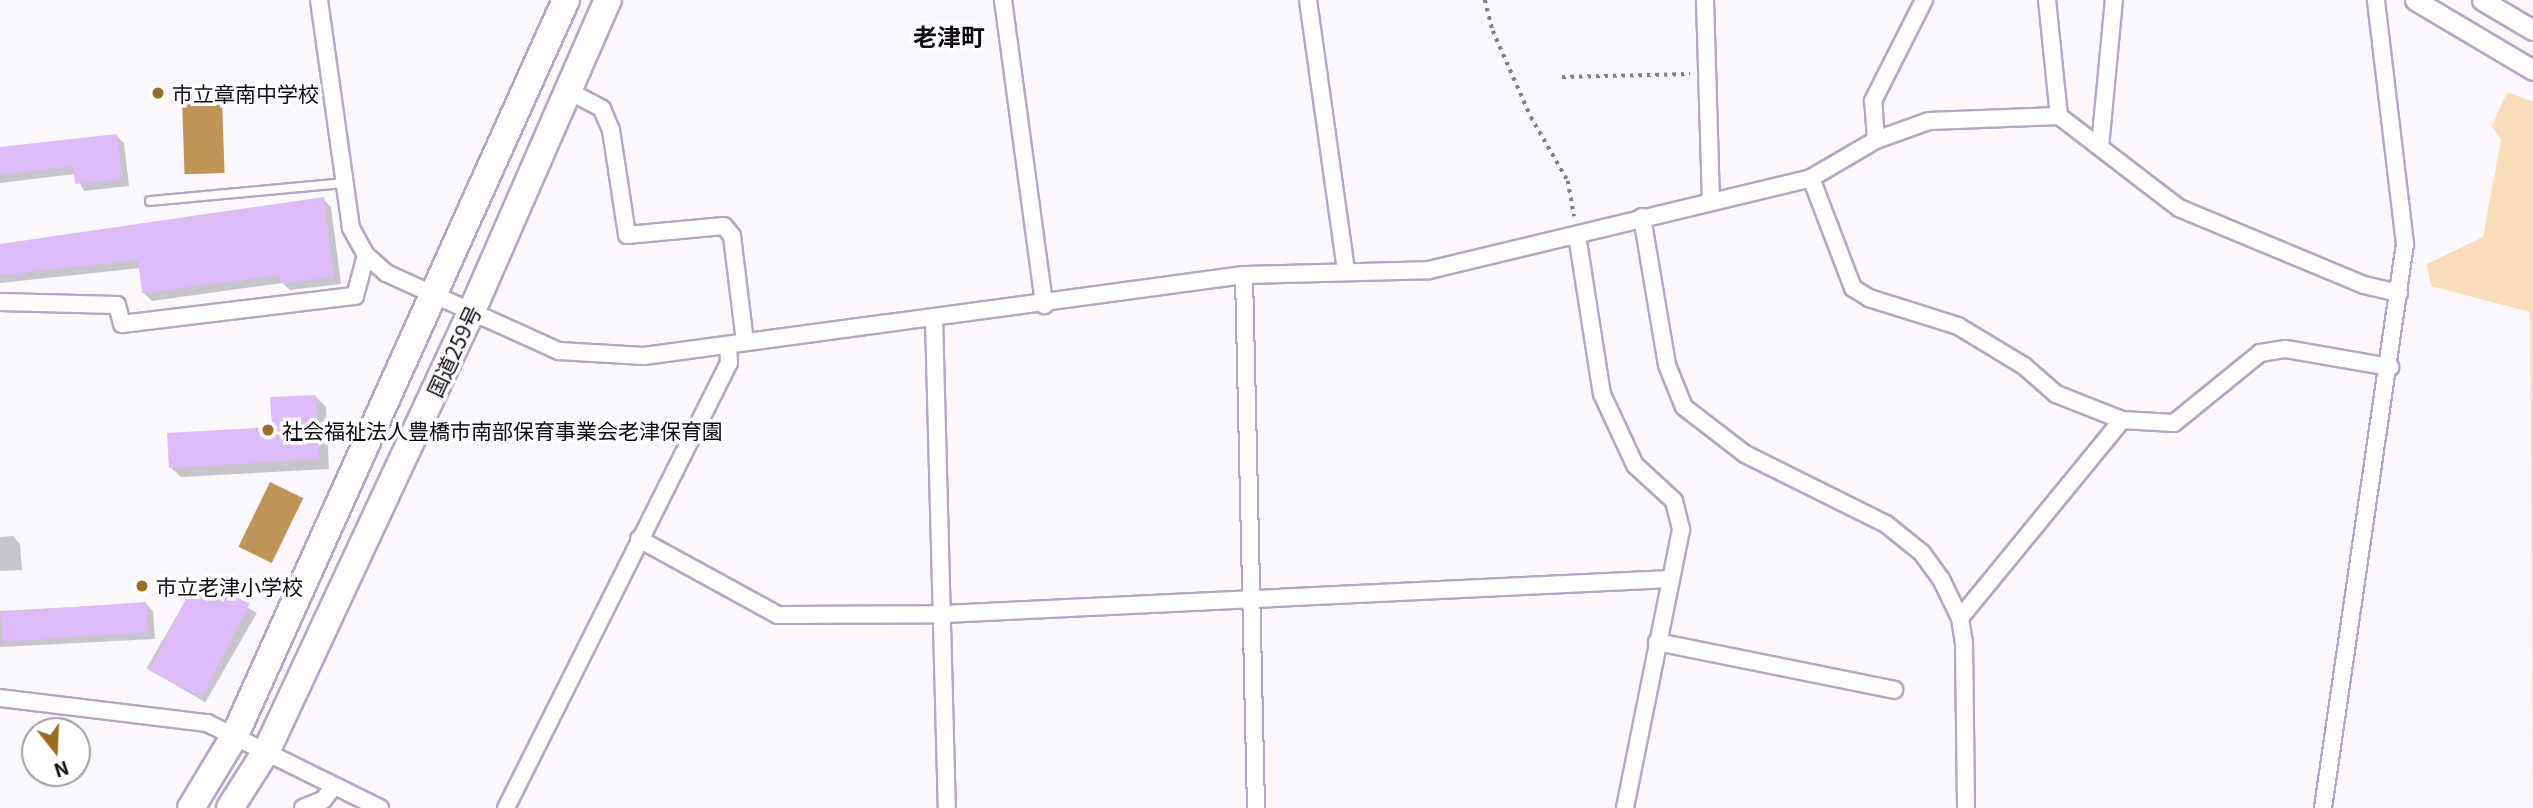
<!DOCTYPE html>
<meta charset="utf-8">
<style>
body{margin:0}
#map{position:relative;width:2533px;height:808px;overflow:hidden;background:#faf7fd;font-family:Georgia,"Noto Sans JP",serif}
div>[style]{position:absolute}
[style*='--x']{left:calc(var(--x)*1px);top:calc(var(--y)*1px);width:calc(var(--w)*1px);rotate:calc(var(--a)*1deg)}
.green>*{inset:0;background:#f9ddb9}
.water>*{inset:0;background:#c09457;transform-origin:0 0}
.shadow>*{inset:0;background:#0003;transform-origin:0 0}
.building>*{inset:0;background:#ddbbfb;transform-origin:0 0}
.path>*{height:3.5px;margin-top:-1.75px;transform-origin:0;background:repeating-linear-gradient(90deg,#837f87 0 3.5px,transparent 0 8.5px)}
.roads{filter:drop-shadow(2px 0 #b6a5c5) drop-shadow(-2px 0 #b6a5c5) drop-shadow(0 2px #b6a5c5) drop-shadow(0 -2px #b6a5c5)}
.service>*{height:8px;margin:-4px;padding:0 4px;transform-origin:4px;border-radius:4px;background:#fff}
.minor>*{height:16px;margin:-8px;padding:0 8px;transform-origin:8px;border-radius:8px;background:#fff}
.tertiary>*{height:19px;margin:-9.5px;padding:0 9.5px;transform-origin:9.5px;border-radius:9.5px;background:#fff}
.trunk>*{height:26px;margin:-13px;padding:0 13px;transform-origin:13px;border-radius:13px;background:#fff}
.dots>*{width:19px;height:19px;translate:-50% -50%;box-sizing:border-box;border:4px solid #fff;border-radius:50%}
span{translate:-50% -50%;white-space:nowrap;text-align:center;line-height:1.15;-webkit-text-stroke:7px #fff;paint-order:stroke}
.poi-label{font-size:21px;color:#0e0913}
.left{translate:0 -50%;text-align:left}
.street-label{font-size:21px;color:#0e0913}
.quarter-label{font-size:24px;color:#0e0913;font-weight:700}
.north{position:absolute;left:21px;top:717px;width:70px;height:70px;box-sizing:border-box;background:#fff;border:2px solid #9f9da1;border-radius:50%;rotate:162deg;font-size:19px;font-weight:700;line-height:28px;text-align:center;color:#0e0913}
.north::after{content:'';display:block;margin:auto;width:24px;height:32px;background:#9c6b1e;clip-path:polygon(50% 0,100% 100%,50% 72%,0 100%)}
</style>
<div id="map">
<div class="green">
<i style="clip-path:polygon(2507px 92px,2533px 102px,2533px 808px,2530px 312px,2431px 286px,2427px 264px,2483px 237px,2501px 140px,2492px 126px)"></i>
</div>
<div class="water">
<i style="left:222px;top:100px;width:73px;height:40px;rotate:88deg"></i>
<i style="left:270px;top:482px;width:37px;height:72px;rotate:26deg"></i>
</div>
<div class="shadow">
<i style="clip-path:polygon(116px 136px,124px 143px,129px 186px,84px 191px,75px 174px,0 183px,0 149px)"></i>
<i style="clip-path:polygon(323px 199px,331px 207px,341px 284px,290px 290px,282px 283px,152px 301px,144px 293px,140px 268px,0 283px,0 246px)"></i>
<i style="clip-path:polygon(315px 396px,326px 407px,329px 469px,181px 477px,170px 467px,274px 429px)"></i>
<i style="clip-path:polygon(13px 536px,20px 544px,22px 570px,0 571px,0 537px)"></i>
<i style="left:198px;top:579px;width:68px;height:103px;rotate:30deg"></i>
<i style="clip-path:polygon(145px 603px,153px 611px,155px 639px,0 647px,0 611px)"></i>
</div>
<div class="building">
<i style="clip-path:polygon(117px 134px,122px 179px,75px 184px,73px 166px,0 175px,0 147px)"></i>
<i style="clip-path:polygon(324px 197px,334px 277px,281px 283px,280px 275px,142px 293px,138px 260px,0 275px,0 244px)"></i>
<i style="clip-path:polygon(316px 395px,319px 459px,169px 468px,167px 433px,272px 427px,270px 397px)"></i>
<i style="left:197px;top:577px;width:59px;height:105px;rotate:27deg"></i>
<i style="left:146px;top:602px;width:30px;height:146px;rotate:86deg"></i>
</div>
<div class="path">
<i style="--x:1485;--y:0;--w:32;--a:76"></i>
<i style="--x:1493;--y:31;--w:94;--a:66.2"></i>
<i style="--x:1531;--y:117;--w:74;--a:60"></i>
<i style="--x:1568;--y:181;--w:36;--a:80"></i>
<i style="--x:1562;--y:77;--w:128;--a:-1.3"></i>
</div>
<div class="roads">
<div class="service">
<i style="--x:150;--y:201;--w:195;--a:-5.3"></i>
</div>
<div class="minor">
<i style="--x:319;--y:0;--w:230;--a:82"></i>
<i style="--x:351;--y:228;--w:31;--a:61"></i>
<i style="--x:366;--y:255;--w:27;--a:42"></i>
<i style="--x:386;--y:273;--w:190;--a:24.3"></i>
<i style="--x:559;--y:351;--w:85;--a:3.4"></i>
<i style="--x:644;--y:356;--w:605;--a:-7.69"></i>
<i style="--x:1244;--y:275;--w:185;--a:-1.5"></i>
<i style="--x:1429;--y:270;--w:393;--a:-13.5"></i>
<i style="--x:1811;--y:178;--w:75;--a:-30.3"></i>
<i style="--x:1876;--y:140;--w:56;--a:-19.7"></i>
<i style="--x:1929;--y:121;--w:130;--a:-2.2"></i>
<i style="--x:2059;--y:116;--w:151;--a:37.5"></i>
<i style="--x:2179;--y:208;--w:200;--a:22.6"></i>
<i style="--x:2364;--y:285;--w:36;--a:13"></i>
<i style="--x:1003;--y:0;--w:308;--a:82.3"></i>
<i style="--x:1308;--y:0;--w:274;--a:82"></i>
<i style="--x:1705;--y:0;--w:201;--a:88.3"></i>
<i style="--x:2047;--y:0;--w:117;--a:84.1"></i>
<i style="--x:567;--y:90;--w:40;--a:28"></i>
<i style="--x:602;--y:109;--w:23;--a:67"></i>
<i style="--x:611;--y:130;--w:106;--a:81.3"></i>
<i style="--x:627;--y:235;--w:97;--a:-5.3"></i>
<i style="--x:724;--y:226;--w:13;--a:51"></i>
<i style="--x:732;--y:236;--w:107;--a:83"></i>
<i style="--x:1876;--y:140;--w:39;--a:-94"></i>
<i style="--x:1873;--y:101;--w:113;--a:-63.2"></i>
<i style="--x:2100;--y:147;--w:148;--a:-84.6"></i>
<i style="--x:1811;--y:178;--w:118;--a:69.1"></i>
<i style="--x:1853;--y:288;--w:19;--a:32"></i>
<i style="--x:1869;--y:298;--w:93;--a:17.5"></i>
<i style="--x:1958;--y:326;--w:77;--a:31.2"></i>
<i style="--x:2024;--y:366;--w:43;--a:41.2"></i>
<i style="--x:2056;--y:394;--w:71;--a:21.5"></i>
<i style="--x:2122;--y:420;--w:52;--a:3.3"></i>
<i style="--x:2174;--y:423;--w:111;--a:-39.1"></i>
<i style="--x:2260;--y:353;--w:26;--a:-9"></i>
<i style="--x:2286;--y:349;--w:106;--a:9.8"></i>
<i style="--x:1642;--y:217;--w:150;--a:80.4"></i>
<i style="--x:1667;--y:365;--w:45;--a:68"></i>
<i style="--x:1684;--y:407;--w:77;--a:37.6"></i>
<i style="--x:1745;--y:454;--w:157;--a:26.4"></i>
<i style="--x:1886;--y:524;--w:46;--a:38.9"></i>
<i style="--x:1922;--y:553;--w:32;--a:54"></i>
<i style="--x:1941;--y:579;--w:43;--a:64"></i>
<i style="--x:1960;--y:618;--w:24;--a:81"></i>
<i style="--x:1964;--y:642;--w:166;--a:89.3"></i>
<i style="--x:1577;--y:235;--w:161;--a:81.1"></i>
<i style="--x:1602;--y:394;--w:78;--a:65.1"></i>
<i style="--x:1635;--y:465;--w:53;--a:42.7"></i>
<i style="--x:1674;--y:501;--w:30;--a:76"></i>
<i style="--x:1681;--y:530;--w:284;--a:101.4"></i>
<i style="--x:1244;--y:275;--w:533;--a:88.71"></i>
<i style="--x:0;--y:302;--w:117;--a:1.5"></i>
<i style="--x:117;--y:305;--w:20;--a:75"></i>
<i style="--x:122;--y:324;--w:235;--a:-6.9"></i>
<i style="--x:355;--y:296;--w:42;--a:-75"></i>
<i style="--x:934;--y:318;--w:490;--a:88.5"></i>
<i style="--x:639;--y:539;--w:158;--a:28.7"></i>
<i style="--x:778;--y:615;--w:166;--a:-0.3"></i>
<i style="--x:944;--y:614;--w:727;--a:-2.76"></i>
<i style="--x:1960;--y:618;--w:256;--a:-50.7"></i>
<i style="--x:1657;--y:642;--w:242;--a:11.4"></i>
<i style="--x:0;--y:698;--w:209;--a:6.9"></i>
<i style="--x:207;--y:723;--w:193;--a:26.2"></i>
<i style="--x:303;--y:808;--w:22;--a:-22"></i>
<i style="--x:323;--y:800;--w:18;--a:-52"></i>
<i style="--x:506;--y:808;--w:498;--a:-63.4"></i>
<i style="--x:729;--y:363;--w:17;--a:-93"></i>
<i style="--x:2323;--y:808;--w:570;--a:-81.73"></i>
<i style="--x:2405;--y:244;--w:246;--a:-96.8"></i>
</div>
<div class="tertiary">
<i style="--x:2415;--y:0;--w:137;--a:30.7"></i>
<i style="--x:2482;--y:0;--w:59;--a:30.5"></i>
</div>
<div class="trunk">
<i style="--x:191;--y:808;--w:85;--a:-58.9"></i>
<i style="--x:235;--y:735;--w:806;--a:-65.76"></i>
<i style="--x:230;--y:808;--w:69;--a:-57.5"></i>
<i style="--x:267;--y:750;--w:482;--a:-65"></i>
<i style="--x:471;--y:313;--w:342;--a:-66.4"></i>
</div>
</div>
<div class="dots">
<i style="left:158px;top:93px;background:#9c6b1e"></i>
<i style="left:268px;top:430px;background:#9c6b1e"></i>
<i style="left:142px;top:586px;background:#9c6b1e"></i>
</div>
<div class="poi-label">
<span class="left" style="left:172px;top:93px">市立章南中学校</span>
<span class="left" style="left:282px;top:430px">社会福祉法人豊橋市南部保育事業会老津保育園</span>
<span class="left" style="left:156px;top:586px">市立老津小学校</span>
</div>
<div class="street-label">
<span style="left:453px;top:351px;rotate:-65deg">国道259号</span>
</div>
<div class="quarter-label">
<span style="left:949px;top:36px">老津町</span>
</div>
<div class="north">N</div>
</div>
